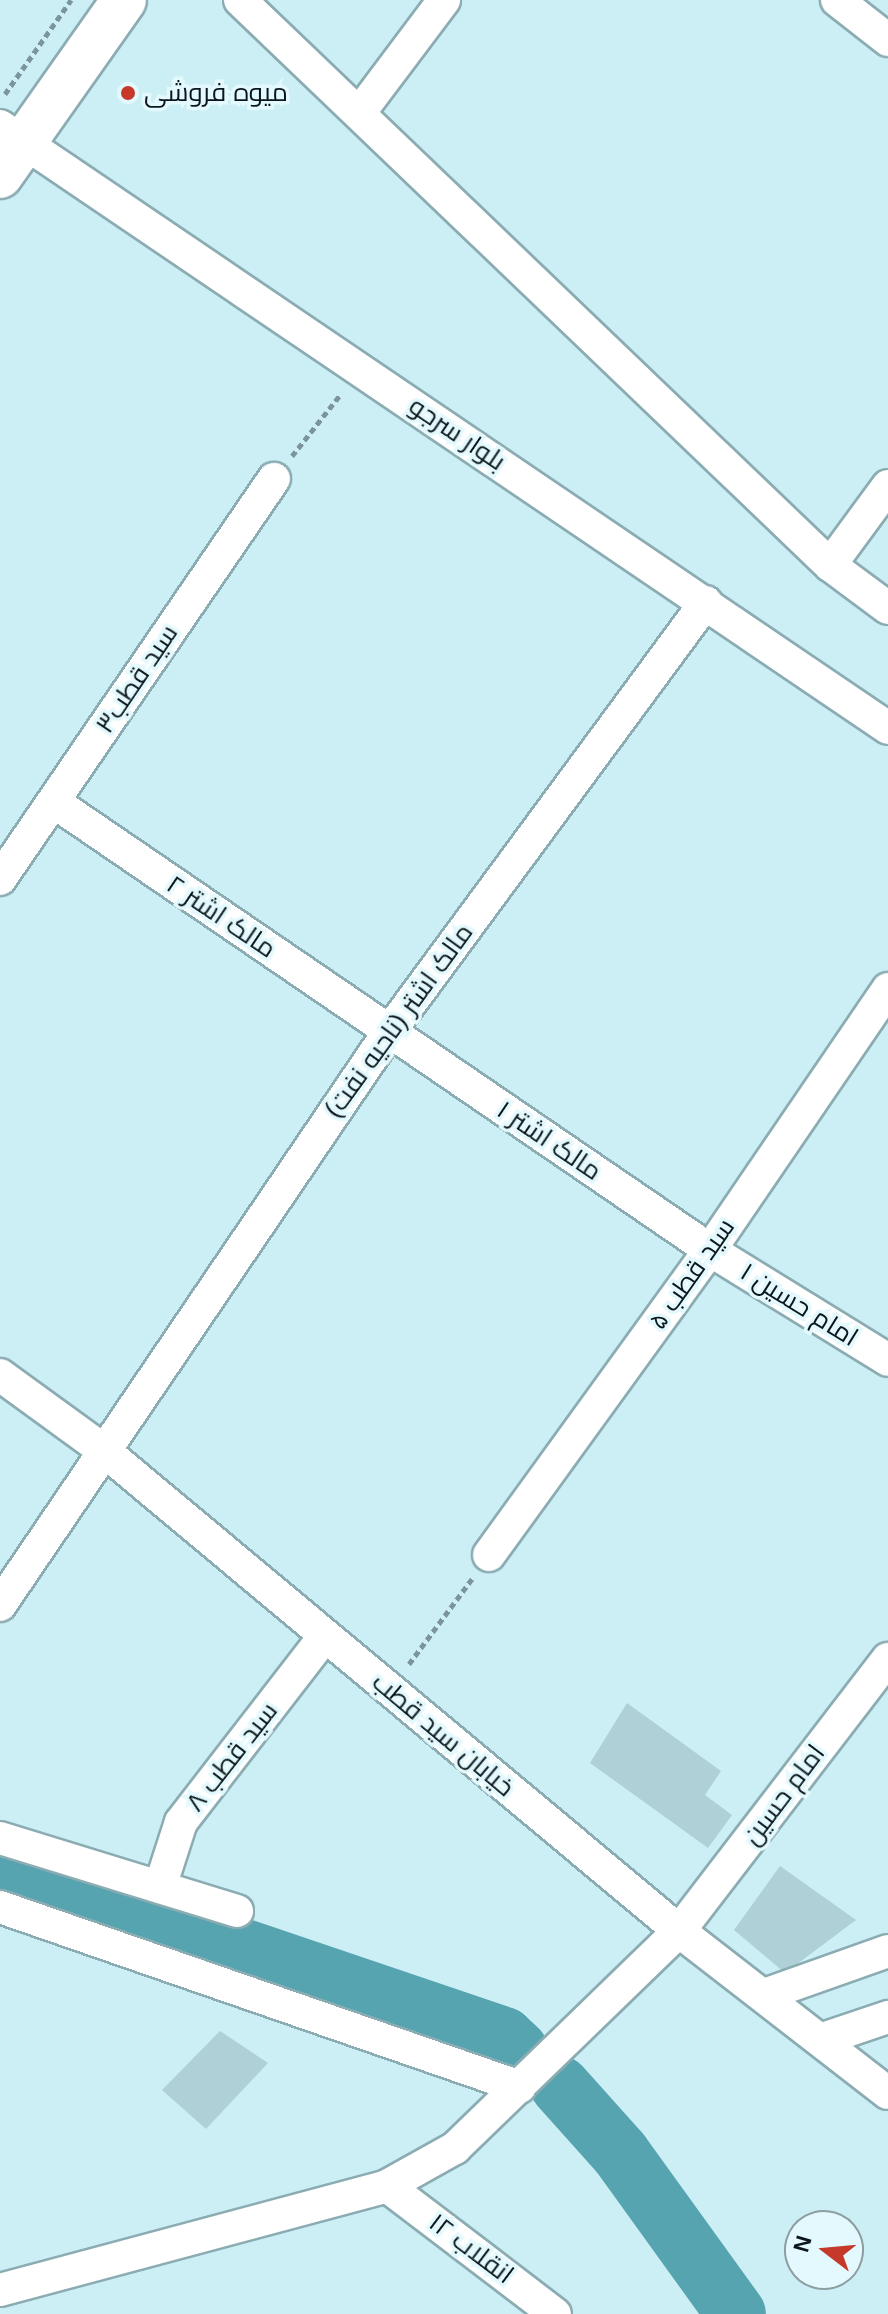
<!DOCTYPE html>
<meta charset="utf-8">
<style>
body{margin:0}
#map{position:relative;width:888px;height:2314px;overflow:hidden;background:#cceff5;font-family:Helvetica,Cairo,sans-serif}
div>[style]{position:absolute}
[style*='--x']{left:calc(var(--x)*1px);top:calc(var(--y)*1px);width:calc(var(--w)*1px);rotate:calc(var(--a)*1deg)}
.river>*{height:60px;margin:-30px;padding:0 30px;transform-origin:30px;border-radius:30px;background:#57a4b1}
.building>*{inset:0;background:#aed0d6}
.path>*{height:5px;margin-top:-2.5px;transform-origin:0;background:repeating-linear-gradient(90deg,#7b959a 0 6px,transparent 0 10px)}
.roads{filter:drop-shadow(2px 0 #8bacb2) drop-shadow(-2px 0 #8bacb2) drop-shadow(0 2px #8bacb2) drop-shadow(0 -2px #8bacb2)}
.minor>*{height:32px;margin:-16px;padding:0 16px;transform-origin:16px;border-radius:16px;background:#fff}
.primary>*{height:44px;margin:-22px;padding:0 22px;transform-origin:22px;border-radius:22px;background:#fff}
.dots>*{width:22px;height:22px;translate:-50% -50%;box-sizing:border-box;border:4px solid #e4f9fd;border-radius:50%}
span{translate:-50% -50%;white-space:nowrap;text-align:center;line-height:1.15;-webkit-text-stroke:7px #e4f9fd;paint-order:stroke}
.poi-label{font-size:26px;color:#0a1619}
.left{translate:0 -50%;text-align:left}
.street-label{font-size:26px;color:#0a1619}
.north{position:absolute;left:784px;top:2210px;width:80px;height:80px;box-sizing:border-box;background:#e4f9fd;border:2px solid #8d9ea2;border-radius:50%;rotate:286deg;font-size:22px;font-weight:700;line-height:32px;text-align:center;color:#0a1619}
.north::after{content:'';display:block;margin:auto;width:28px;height:36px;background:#c5382a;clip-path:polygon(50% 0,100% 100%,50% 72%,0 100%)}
</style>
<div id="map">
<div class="river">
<i style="--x:0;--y:1866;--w:532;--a:18.74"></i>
<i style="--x:504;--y:2037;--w:19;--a:43"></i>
<i style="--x:560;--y:2086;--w:90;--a:48.2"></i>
<i style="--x:620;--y:2153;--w:198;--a:54.2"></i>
</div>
<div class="building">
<i style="clip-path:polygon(627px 1703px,721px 1771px,705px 1795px,732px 1815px,708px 1848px,590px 1763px)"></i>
<i style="clip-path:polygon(780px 1866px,856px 1920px,785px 1973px,734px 1930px)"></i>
<i style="clip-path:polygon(220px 2031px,268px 2063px,206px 2129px,162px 2090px)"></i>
</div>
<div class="path">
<i style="--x:5;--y:94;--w:115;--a:-54.9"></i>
<i style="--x:292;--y:456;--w:78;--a:-51.8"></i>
<i style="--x:409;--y:1664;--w:106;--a:-53.5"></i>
</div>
<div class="roads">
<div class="minor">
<i style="--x:240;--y:0;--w:817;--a:43.76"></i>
<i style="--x:830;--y:565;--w:72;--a:36.6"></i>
<i style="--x:837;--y:0;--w:65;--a:38.1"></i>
<i style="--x:360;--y:112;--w:140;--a:-53.1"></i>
<i style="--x:0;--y:126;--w:1073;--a:34.13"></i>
<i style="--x:830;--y:565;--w:98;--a:-53.7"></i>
<i style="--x:54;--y:802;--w:794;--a:34.33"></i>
<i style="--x:710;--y:1250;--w:209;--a:31.7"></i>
<i style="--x:0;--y:879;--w:485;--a:-55.6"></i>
<i style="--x:0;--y:1375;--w:126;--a:36"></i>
<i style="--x:102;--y:1449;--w:752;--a:39.87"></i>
<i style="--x:679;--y:1931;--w:264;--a:37.8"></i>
<i style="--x:489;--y:1555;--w:377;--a:-54.1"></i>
<i style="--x:710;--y:1250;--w:316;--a:-55.7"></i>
<i style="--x:0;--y:1605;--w:693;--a:-55.83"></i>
<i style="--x:389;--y:1032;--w:534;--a:-53.6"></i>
<i style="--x:0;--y:1838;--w:248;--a:17.1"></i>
<i style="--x:160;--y:1887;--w:68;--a:-72.1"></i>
<i style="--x:181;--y:1822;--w:234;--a:-52.3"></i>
<i style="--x:0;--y:1907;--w:550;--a:19.09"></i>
<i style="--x:764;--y:1995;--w:132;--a:-19.5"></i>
<i style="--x:823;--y:2039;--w:69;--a:-18.7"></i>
<i style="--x:387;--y:2186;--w:211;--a:37.3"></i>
<i style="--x:0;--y:2290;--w:401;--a:-15"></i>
<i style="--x:387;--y:2186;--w:78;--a:-29.2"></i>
<i style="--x:455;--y:2148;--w:312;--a:-44.1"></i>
<i style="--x:679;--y:1931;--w:343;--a:-52.5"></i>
</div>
<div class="primary">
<i style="--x:0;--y:176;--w:215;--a:-54.8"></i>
</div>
</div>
<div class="dots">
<i style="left:128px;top:93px;background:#c5382a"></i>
</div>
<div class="poi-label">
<span class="left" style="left:144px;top:93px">میوه فروشی</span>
</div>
<div class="street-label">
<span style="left:457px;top:434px;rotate:34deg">بلوار سرجو</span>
<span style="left:137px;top:679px;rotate:-56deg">سید قطب۳</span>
<span style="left:221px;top:917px;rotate:34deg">مالک اشتر ۲</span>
<span style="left:399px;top:1021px;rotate:-54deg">مالک اشتر (ناحیه نفت)</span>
<span style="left:549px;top:1141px;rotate:34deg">مالک اشتر ۱</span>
<span style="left:692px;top:1274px;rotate:-55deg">سید قطب ۵</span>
<span style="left:799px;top:1305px;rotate:32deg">امام حسین ۱</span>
<span style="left:443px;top:1735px;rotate:40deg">خیابان سید قطب</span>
<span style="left:232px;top:1757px;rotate:-52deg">سید قطب ۸</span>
<span style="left:784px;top:1795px;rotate:-53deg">امام حسین</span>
<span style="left:471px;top:2249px;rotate:37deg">انقلاب ۱۲</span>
</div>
<div class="north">N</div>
</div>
